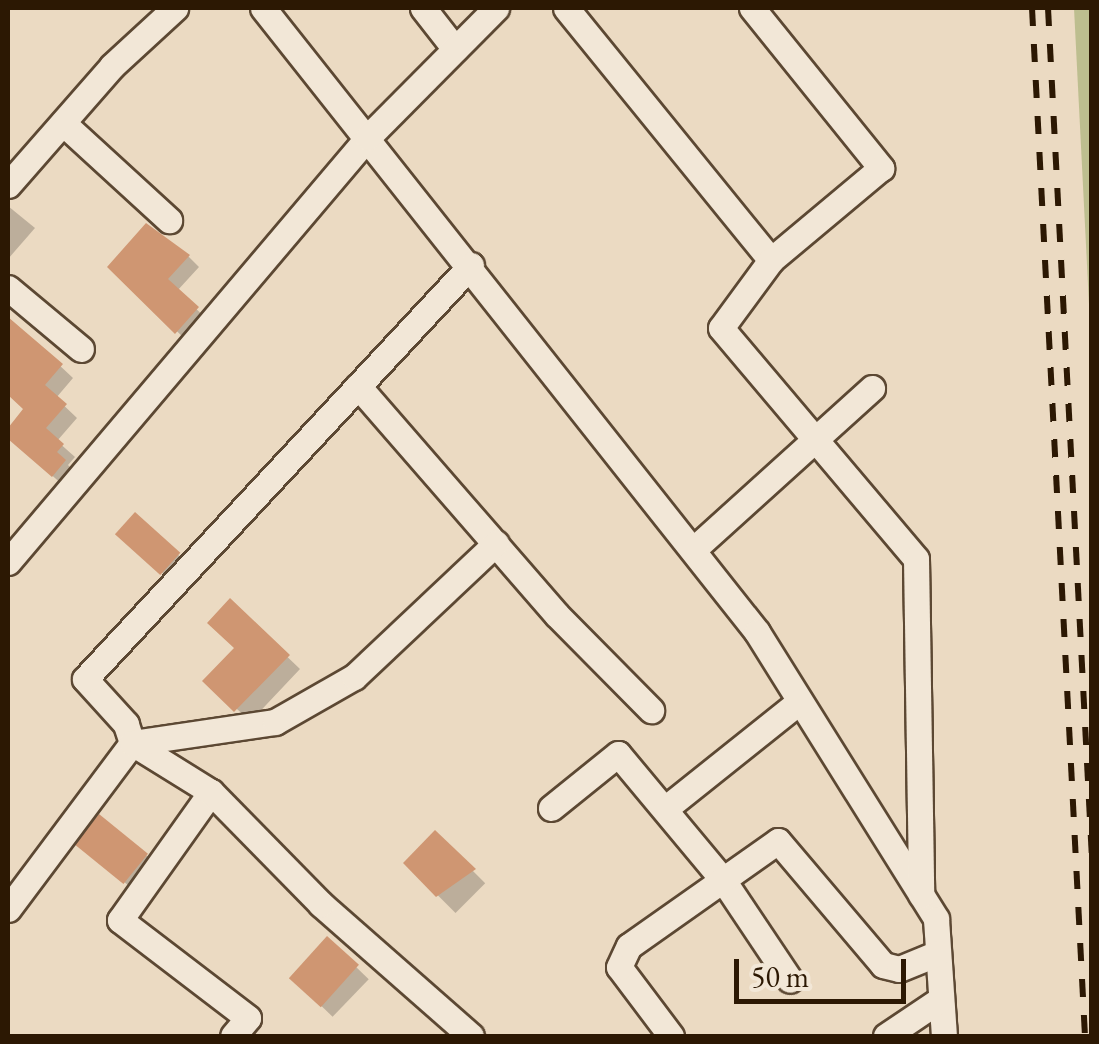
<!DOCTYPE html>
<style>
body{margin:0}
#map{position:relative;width:1099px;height:1044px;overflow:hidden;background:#ebdac2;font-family:"EB Garamond",serif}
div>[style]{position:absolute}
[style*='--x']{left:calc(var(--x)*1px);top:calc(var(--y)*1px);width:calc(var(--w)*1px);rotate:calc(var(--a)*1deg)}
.green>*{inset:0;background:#bdbe8f}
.shadow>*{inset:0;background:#0003;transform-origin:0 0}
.building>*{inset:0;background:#cf9672;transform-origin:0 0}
.roads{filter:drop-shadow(2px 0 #5c4833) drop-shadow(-2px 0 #5c4833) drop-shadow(0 2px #5c4833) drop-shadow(0 -2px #5c4833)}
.minor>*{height:25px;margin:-12.5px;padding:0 12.5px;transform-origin:12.5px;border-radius:12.5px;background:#f2e7d7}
.rail>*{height:6px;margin-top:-3px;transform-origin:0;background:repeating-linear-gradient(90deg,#2c1803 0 18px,transparent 0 36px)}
span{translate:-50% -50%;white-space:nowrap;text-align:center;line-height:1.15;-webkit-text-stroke:10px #f2e7d7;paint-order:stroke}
.frame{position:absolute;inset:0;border:10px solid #2c1803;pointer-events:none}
.scale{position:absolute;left:734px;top:959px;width:172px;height:45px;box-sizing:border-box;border:5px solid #2c1803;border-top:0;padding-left:12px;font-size:30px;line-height:35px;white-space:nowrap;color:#2c1803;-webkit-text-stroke:8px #f2e7d7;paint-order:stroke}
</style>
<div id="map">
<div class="green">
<i style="clip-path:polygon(1074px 8px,1091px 8px,1091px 344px)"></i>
</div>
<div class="shadow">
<i style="clip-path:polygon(8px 206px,35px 228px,8px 259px)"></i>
<i style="clip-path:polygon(188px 256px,199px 267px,177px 291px,208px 320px,188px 342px,111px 267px)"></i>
<i style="clip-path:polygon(8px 317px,73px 378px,56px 398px,77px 418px,57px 441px,75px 457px,68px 465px,77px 474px,65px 487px,8px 436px,26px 410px,8px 394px)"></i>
<i style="left:135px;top:516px;width:69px;height:24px;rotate:42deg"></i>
<i style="clip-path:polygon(230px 602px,300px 669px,251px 721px,218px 693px,237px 648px)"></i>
<i style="left:435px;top:833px;width:71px;height:42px;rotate:45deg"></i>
<i style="clip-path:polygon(146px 855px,158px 867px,139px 894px,92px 856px)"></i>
<i style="left:327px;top:939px;width:58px;height:52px;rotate:44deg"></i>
</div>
<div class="building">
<i style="clip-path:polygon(146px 223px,190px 255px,168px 279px,199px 307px,175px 334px,107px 267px)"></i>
<i style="clip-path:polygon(8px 317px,63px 364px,45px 385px,67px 404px,46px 428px,64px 444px,57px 452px,66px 460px,52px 477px,8px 439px,8px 428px,23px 409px,8px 395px)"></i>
<i style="left:135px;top:512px;width:61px;height:30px;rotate:42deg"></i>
<i style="clip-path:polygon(230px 598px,290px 655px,234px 712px,202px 681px,234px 648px,207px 623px)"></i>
<i style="left:99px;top:814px;width:63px;height:39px;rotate:39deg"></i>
<i style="clip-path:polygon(435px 830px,476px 869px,436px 897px,403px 863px)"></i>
<i style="left:327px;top:936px;width:43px;height:57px;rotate:42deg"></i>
</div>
<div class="roads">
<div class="minor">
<i style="--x:263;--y:8;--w:796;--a:51.63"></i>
<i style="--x:757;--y:632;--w:338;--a:58"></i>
<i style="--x:936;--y:919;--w:117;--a:86.1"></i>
<i style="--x:423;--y:8;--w:52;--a:52"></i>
<i style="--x:566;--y:8;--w:325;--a:50.9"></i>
<i style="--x:752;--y:8;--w:206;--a:51.1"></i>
<i style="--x:881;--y:168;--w:143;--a:140.1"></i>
<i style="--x:771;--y:260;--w:84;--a:126.3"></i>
<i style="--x:721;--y:328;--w:302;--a:49.8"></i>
<i style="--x:916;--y:559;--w:336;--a:89.1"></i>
<i style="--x:63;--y:123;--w:144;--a:42.5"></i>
<i style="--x:8;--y:185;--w:158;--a:-48.8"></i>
<i style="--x:112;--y:66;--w:86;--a:-42.6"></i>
<i style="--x:8;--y:288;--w:95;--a:39.9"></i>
<i style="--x:358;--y:386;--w:303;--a:49"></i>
<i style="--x:557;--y:615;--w:134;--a:45.3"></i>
<i style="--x:694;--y:549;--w:240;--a:-42.1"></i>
<i style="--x:8;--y:562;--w:557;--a:-49.73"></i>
<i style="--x:368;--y:137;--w:182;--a:-45.2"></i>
<i style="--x:211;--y:792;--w:157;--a:125.4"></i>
<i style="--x:120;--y:920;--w:161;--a:37.4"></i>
<i style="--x:248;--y:1018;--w:23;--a:130"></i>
<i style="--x:551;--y:808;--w:86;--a:-38.9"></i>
<i style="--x:618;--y:754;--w:164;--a:50.2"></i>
<i style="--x:723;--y:880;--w:120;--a:56.2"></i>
<i style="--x:666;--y:808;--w:171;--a:-38.6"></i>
<i style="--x:8;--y:909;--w:207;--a:-53.2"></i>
<i style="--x:132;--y:743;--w:20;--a:-108"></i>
<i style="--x:126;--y:724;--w:61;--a:-132.3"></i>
<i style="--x:85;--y:679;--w:566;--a:-47"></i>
<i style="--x:471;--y:1036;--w:200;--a:-138.7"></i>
<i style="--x:321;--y:904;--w:157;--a:-134.5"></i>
<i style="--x:211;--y:792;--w:93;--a:-148.2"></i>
<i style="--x:132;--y:743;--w:145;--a:-8.4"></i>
<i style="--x:275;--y:722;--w:91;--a:-29.7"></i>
<i style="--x:354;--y:677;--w:195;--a:-43.3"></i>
<i style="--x:671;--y:1036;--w:86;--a:-127"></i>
<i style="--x:619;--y:967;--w:23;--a:-65"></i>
<i style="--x:629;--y:946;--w:182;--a:-35.2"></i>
<i style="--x:778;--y:841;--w:162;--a:49.7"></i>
<i style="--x:883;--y:965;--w:16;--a:14"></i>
<i style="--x:899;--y:969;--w:42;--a:-22.3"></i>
<i style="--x:886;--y:1036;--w:66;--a:-33.9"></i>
</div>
</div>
<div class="rail">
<i style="--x:1032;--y:8;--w:1029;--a:87.05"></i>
<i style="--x:1048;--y:8;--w:853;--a:87.04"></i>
</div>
<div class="frame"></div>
<div class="scale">50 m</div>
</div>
